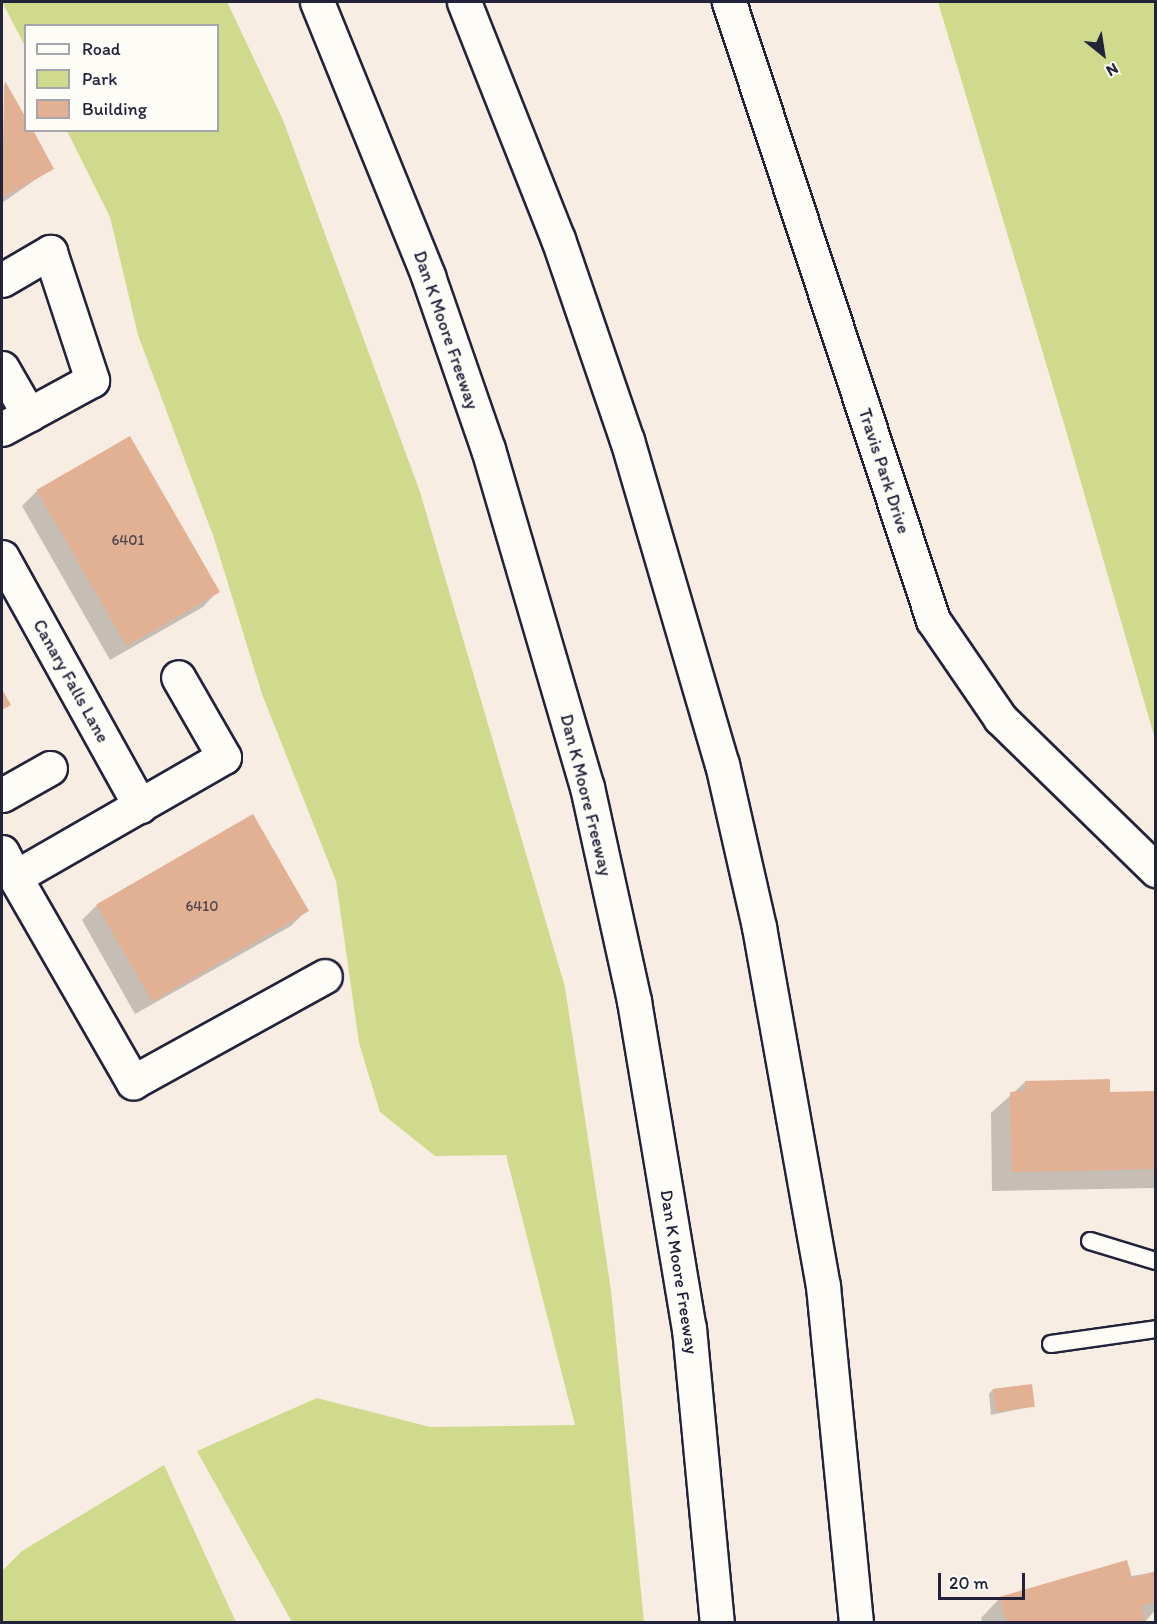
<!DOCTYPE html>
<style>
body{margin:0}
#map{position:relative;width:1157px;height:1624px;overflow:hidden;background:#f8ede3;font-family:Itim,sans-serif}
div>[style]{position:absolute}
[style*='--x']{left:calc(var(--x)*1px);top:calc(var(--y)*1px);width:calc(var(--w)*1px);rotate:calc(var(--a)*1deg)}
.green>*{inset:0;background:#cfda8d}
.shadow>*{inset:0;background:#0003}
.building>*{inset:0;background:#e2b193;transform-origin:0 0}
.roads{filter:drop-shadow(2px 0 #22223b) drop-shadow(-2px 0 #22223b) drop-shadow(0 2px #22223b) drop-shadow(0 -2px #22223b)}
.lane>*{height:16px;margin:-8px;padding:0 8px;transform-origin:8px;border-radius:8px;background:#fdfcf7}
.street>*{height:33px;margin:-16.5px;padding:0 16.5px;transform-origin:16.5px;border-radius:16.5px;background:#fdfcf7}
.highway>*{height:33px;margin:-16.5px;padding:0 16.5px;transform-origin:16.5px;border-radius:16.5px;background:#fdfcf7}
span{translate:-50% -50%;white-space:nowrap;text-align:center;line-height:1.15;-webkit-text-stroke:4.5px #fdfcf7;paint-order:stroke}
.number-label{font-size:15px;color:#524651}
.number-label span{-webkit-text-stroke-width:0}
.street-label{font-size:18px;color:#22223b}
.frame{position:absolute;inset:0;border:3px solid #22223b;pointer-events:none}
.legend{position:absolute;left:24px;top:24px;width:195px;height:108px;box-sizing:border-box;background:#fdfcf7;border:2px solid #a5a5ac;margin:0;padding:8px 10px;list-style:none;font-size:18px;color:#22223b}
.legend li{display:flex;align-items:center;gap:12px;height:30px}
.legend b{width:30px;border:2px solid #a5a5ac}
.north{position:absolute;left:1073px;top:24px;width:60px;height:60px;-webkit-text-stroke:4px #fdfcf7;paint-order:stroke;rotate:150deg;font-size:16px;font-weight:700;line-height:24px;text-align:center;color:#22223b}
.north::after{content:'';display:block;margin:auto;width:21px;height:27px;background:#22223b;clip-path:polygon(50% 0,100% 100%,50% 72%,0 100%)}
.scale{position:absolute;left:938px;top:1573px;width:87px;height:27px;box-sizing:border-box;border:3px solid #22223b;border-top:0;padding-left:8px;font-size:18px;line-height:21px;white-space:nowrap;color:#22223b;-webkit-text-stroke:4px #fdfcf7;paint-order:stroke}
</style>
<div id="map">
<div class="green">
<i style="clip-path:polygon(2px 2px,227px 2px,283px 120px,420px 492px,565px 987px,611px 1290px,644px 1622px,292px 1622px,197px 1451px,317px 1398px,430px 1427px,575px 1425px,506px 1155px,435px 1156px,380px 1112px,359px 1043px,336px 881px,262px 694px,214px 538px,138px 335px,110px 217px,67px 131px,218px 130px,218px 26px,26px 26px,25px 46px)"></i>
<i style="clip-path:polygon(938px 2px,1155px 2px,1155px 739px,1065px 427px)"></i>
<i style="clip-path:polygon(164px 1465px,236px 1622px,2px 1622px,2px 1571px,22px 1551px)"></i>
</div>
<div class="shadow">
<i style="clip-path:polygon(4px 83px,26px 130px,52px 168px,2px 203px)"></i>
<i style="clip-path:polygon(37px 491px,217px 592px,203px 607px,110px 660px,22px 506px)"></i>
<i style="clip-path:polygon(97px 905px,306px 911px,291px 926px,135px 1014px,82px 920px)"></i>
<i style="clip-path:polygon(1025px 1082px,1109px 1093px,1156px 1093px,1156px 1188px,992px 1191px,991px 1113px)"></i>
<i style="clip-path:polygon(993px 1389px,1033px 1406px,991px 1415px,989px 1394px)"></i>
<i style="clip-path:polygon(1156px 1572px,1156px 1609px,1145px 1622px,982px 1622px,981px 1618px,1000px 1598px)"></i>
</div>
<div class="building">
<i style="clip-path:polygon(5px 81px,26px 118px,26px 130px,33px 130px,54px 169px,2px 198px)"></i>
<i style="left:130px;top:436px;width:180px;height:108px;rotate:60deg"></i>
<i style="clip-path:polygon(2px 689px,11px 705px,2px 710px)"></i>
<i style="left:253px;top:814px;width:112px;height:181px;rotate:60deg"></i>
<i style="clip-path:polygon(1110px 1079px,1110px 1092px,1156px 1091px,1156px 1169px,1012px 1172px,1010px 1092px,1025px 1091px,1025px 1081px)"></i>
<i style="left:1032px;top:1384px;width:23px;height:39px;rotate:83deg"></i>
<i style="clip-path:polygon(1127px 1560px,1132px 1578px,1156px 1571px,1156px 1602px,1141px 1606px,1146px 1622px,1007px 1622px,999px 1597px)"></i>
</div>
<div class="roads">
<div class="lane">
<i style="--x:1090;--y:1241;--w:69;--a:16.9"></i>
<i style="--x:1051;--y:1344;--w:106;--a:-8.1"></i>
</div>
<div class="street">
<i style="--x:729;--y:2;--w:651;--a:71.73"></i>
<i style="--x:933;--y:620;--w:119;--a:55.6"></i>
<i style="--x:1000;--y:718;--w:218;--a:44.3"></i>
<i style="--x:2;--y:280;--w:56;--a:-30.3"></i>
<i style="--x:50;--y:252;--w:135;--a:71.8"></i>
<i style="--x:92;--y:380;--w:102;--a:151.4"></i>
<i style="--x:2;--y:368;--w:54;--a:60.1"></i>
<i style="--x:2;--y:557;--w:285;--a:61"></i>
<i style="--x:2;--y:795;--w:55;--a:-29.4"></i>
<i style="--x:2;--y:852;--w:28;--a:63"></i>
<i style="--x:15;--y:877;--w:241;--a:-29.9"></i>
<i style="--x:224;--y:757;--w:92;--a:-119.9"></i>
<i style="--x:15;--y:877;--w:237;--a:60.1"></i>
<i style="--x:133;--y:1082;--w:219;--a:-28.9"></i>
</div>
<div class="highway">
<i style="--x:317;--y:2;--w:296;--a:67.9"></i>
<i style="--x:428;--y:276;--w:183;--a:70.9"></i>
<i style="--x:488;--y:449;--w:352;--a:73.7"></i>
<i style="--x:587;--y:787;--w:219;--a:77.6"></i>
<i style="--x:634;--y:1001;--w:332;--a:80.5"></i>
<i style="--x:689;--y:1328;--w:295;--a:84.6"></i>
<i style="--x:464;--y:2;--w:255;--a:68.4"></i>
<i style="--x:558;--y:239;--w:213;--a:71.1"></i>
<i style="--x:627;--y:440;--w:338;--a:73.7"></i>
<i style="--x:722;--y:764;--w:167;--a:77.2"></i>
<i style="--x:759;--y:927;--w:365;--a:79.9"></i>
<i style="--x:823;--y:1286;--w:338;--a:84.4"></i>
</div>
</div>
<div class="number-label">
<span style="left:128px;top:541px">6401</span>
<span style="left:202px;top:907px">6410</span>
</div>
<div class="street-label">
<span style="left:446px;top:330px;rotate:71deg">Dan K Moore Freeway</span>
<span style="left:884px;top:471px;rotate:72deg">Travis Park Drive</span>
<span style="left:71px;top:681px;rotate:61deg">Canary Falls Lane</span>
<span style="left:586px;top:795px;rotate:76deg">Dan K Moore Freeway</span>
<span style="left:679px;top:1272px;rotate:81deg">Dan K Moore Freeway</span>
</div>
<div class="frame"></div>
<ul class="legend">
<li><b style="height:8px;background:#fdfcf7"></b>Road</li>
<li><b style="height:16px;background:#cfda8d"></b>Park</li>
<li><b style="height:16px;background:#e2b193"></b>Building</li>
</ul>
<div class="north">N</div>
<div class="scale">20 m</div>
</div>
